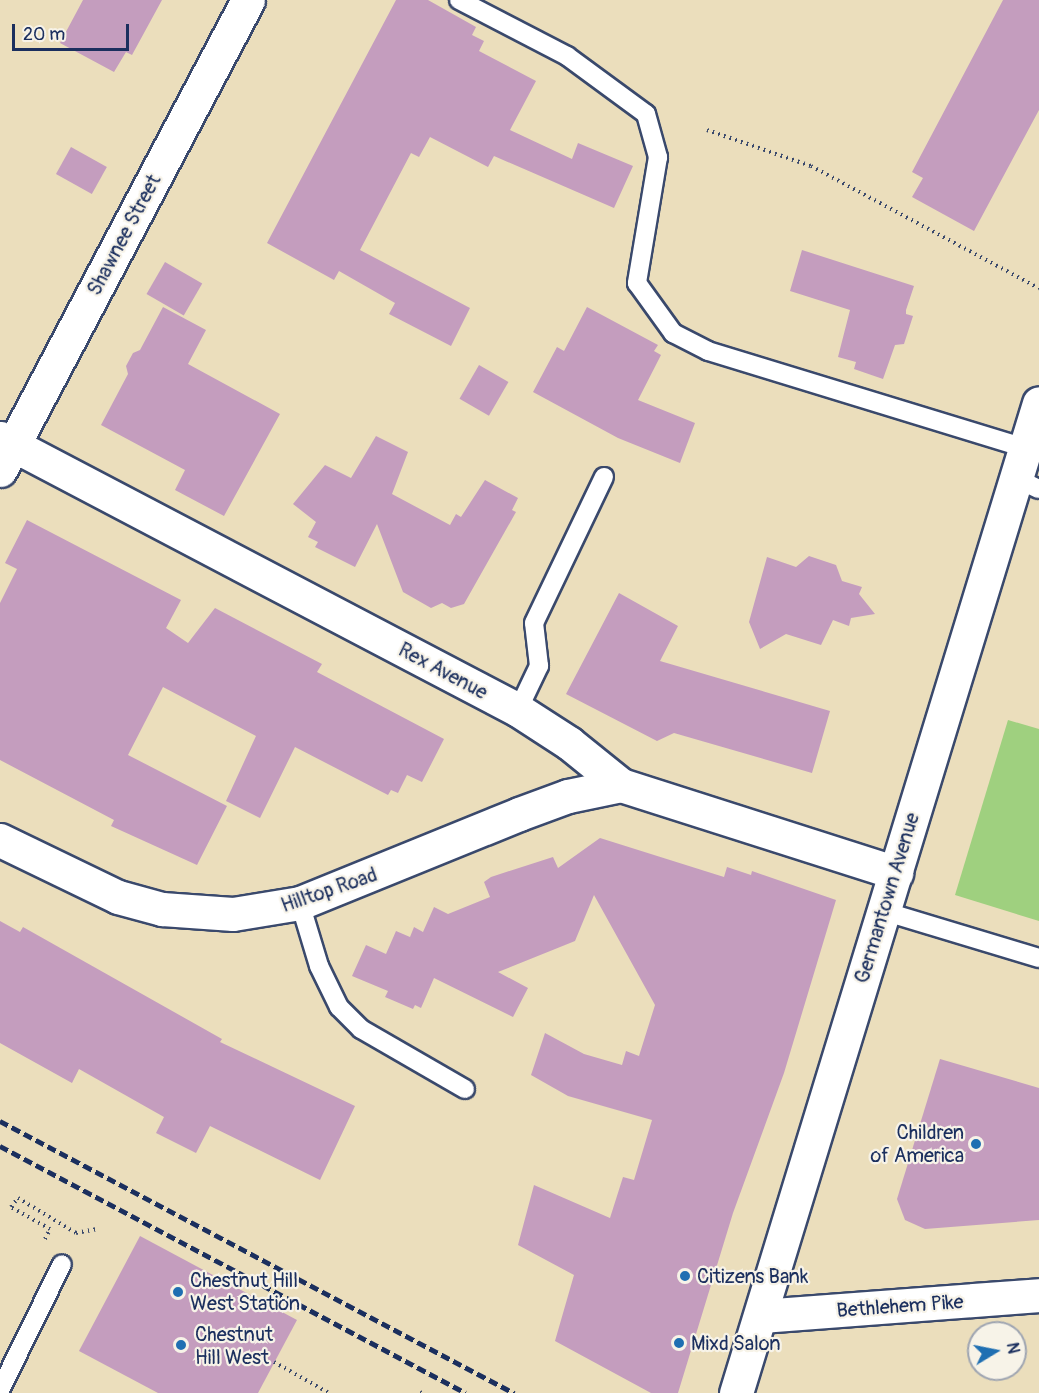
<!DOCTYPE html>
<style>
body{margin:0}
#map{position:relative;width:1039px;height:1393px;overflow:hidden;background:#ebdebc;font-family:Pangolin,sans-serif}
div>[style]{position:absolute}
[style*='--x']{left:calc(var(--x)*1px);top:calc(var(--y)*1px);width:calc(var(--w)*1px);rotate:calc(var(--a)*1deg)}
.green>*{inset:0;background:#9fd07f}
.building>*{inset:0;background:#c49dbe;transform-origin:0 0}
.path>*{height:4px;margin-top:-2px;transform-origin:0;background:repeating-linear-gradient(90deg,#3a496c 0 1.5px,transparent 0 6px)}
.roads{filter:drop-shadow(2px 0 #3a496c) drop-shadow(-2px 0 #3a496c) drop-shadow(0 2px #3a496c) drop-shadow(0 -2px #3a496c)}
.lane>*{height:18px;margin:-9px;padding:0 9px;transform-origin:9px;border-radius:9px;background:#fff}
.street>*{height:33px;margin:-16.5px;padding:0 16.5px;transform-origin:16.5px;border-radius:16.5px;background:#fff}
.primary>*{height:33px;margin:-16.5px;padding:0 16.5px;transform-origin:16.5px;border-radius:16.5px;background:#fff}
.rail>*{height:4.5px;margin-top:-2.25px;transform-origin:0;background:repeating-linear-gradient(90deg,#1b2f5e 0 9px,transparent 0 13.5px)}
.dots>*{width:16px;height:16px;translate:-50% -50%;box-sizing:border-box;border:3px solid #f7f3e8;border-radius:50%}
span{translate:-50% -50%;white-space:nowrap;text-align:center;line-height:1.15;-webkit-text-stroke:4.5px #f7f3e8;paint-order:stroke}
.street-label{font-size:20px;color:#1b2f5e}
.poi-label{font-size:20px;color:#1b2f5e}
.right{translate:-100% -50%;text-align:right}
.left{translate:0 -50%;text-align:left}
.north{position:absolute;left:967px;top:1321px;width:60px;height:60px;box-sizing:border-box;background:#f7f3e8;border:2px solid #9fa5b1;border-radius:50%;rotate:80deg;font-size:16px;font-weight:700;line-height:24px;text-align:center;color:#1b2f5e}
.north::after{content:'';display:block;margin:auto;width:21px;height:27px;background:#1f6fb2;clip-path:polygon(50% 0,100% 100%,50% 72%,0 100%)}
.scale{position:absolute;left:12px;top:24px;width:117px;height:27px;box-sizing:border-box;border:3px solid #1b2f5e;border-top:0;padding-left:8px;font-size:18px;line-height:21px;white-space:nowrap;color:#1b2f5e;-webkit-text-stroke:4px #f7f3e8;paint-order:stroke}
</style>
<div id="map">
<div class="green">
<i style="clip-path:polygon(1008px 720px,1039px 729px,1039px 921px,955px 895px)"></i>
</div>
<div class="building">
<i style="clip-path:polygon(83px 0,162px 0,132px 55px,126px 52px,114px 72px,60px 43px)"></i>
<i style="clip-path:polygon(396px 0,428px 0,476px 27px,472px 35px,484px 41px,479px 51px,536px 81px,510px 130px,572px 159px,578px 143px,633px 166px,614px 208px,494px 156px,488px 167px,430px 137px,419px 157px,411px 153px,360px 250px,470px 308px,451px 346px,389px 314px,395px 303px,339px 271px,334px 280px,267px 243px)"></i>
<i style="clip-path:polygon(1003px 0,1039px 0,1039px 110px,974px 231px,912px 197px,923px 178px,912px 172px)"></i>
<i style="left:71px;top:147px;width:41px;height:31px;rotate:29deg"></i>
<i style="clip-path:polygon(802px 250px,914px 286px,906px 310px,906px 314px,913px 316px,904px 344px,895px 345px,883px 379px,854px 369px,856px 362px,838px 357px,850px 310px,790px 291px)"></i>
<i style="left:165px;top:262px;width:43px;height:37px;rotate:30deg"></i>
<i style="clip-path:polygon(163px 307px,206px 330px,188px 364px,280px 414px,224px 516px,175px 490px,185px 470px,101px 425px,128px 374px,126px 366px,133px 353px,140px 350px)"></i>
<i style="clip-path:polygon(587px 307px,658px 345px,654px 351px,661px 355px,638px 400px,695px 423px,680px 463px,618px 438px,533px 392px,557px 347px,564px 351px)"></i>
<i style="left:479px;top:365px;width:34px;height:39px;rotate:30deg"></i>
<i style="clip-path:polygon(376px 436px,408px 452px,392px 494px,450px 525px,456px 514px,461px 517px,485px 480px,518px 498px,512px 510px,516px 512px,464px 604px,451px 608px,442px 603px,431px 608px,403px 592px,377px 524px,355px 567px,315px 547px,318px 542px,308px 537px,316px 522px,293px 504px,325px 465px,351px 478px)"></i>
<i style="clip-path:polygon(27px 520px,181px 600px,166px 628px,188px 643px,215px 608px,322px 664px,317px 672px,444px 739px,422px 782px,407px 775px,398px 793px,391px 790px,388px 795px,295px 747px,260px 818px,226px 801px,256px 736px,163px 687px,128px 755px,227px 806px,197px 865px,111px 826px,114px 820px,0 760px,0 603px,17px 569px,5px 563px)"></i>
<i style="clip-path:polygon(809px 556px,836px 565px,842px 581px,862px 587px,859px 594px,875px 614px,851px 618px,849px 626px,833px 620px,821px 645px,786px 634px,760px 649px,749px 622px,767px 557px,796px 567px)"></i>
<i style="clip-path:polygon(619px 593px,678px 626px,660px 661px,830px 711px,812px 773px,674px 733px,657px 741px,566px 694px)"></i>
<i style="clip-path:polygon(600px 838px,724px 877px,727px 867px,751px 875px,752px 871px,836px 900px,784px 1073px,733px 1213px,678px 1393px,651px 1393px,555px 1341px,574px 1275px,518px 1245px,534px 1185px,610px 1218px,623px 1177px,634px 1180px,652px 1120px,568px 1096px,531px 1075px,545px 1033px,584px 1054px,622px 1065px,626px 1051px,639px 1056px,655px 1005px,594px 895px,575px 941px,498px 972px,528px 988px,513px 1017px,434px 978px,421px 1008px,415px 1005px,413px 1009px,385px 997px,388px 991px,352px 976px,366px 945px,386px 954px,396px 931px,410px 937px,414px 927px,423px 932px,434px 907px,448px 914px,490px 897px,484px 882px,491px 877px,553px 857px,558px 868px)"></i>
<i style="clip-path:polygon(0 921px,20px 932px,23px 927px,222px 1039px,220px 1042px,355px 1106px,320px 1180px,210px 1126px,196px 1153px,156px 1133px,164px 1117px,79px 1069px,72px 1083px,0 1043px)"></i>
<i style="clip-path:polygon(940px 1059px,1039px 1088px,1039px 1220px,925px 1229px,905px 1220px,897px 1199px)"></i>
<i style="clip-path:polygon(140px 1236px,297px 1320px,258px 1393px,158px 1393px,79px 1351px)"></i>
</div>
<div class="path">
<i style="--x:707;--y:130;--w:110;--a:19.1"></i>
<i style="--x:811;--y:166;--w:259;--a:28.2"></i>
<i style="--x:45;--y:1239;--w:11;--a:-63"></i>
<i style="--x:50;--y:1229;--w:45;--a:-150.6"></i>
<i style="--x:11;--y:1207;--w:11;--a:-52"></i>
<i style="--x:18;--y:1198;--w:68;--a:31.1"></i>
<i style="--x:76;--y:1233;--w:20;--a:-11"></i>
<i style="--x:274;--y:1362;--w:63;--a:29.4"></i>
<i style="--x:420;--y:1392;--w:2;--a:27"></i>
</div>
<div class="roads">
<div class="lane">
<i style="--x:459;--y:0;--w:122;--a:27.4"></i>
<i style="--x:567;--y:56;--w:98;--a:36.3"></i>
<i style="--x:646;--y:114;--w:45;--a:74.4"></i>
<i style="--x:658;--y:157;--w:128;--a:99.5"></i>
<i style="--x:637;--y:283;--w:62;--a:54.2"></i>
<i style="--x:673;--y:333;--w:39;--a:27"></i>
<i style="--x:708;--y:351;--w:332;--a:17"></i>
<i style="--x:1016;--y:478;--w:25;--a:26"></i>
<i style="--x:518;--y:710;--w:49;--a:-64.5"></i>
<i style="--x:539;--y:666;--w:43;--a:-96.6"></i>
<i style="--x:534;--y:623;--w:162;--a:-64.4"></i>
<i style="--x:300;--y:903;--w:66;--a:73.2"></i>
<i style="--x:319;--y:966;--w:46;--a:64"></i>
<i style="--x:339;--y:1007;--w:31;--a:45"></i>
<i style="--x:361;--y:1029;--w:120;--a:30"></i>
<i style="--x:883;--y:911;--w:163;--a:16.8"></i>
<i style="--x:0;--y:1390;--w:140;--a:-63.8"></i>
</div>
<div class="street">
<i style="--x:0;--y:438;--w:585;--a:27.7"></i>
<i style="--x:518;--y:710;--w:61;--a:32.9"></i>
<i style="--x:569;--y:743;--w:67;--a:38.9"></i>
<i style="--x:621;--y:785;--w:289;--a:17.7"></i>
<i style="--x:0;--y:470;--w:531;--a:-62.18"></i>
<i style="--x:0;--y:840;--w:131;--a:25.8"></i>
<i style="--x:118;--y:897;--w:46;--a:15.3"></i>
<i style="--x:162;--y:909;--w:71;--a:4"></i>
<i style="--x:233;--y:914;--w:68;--a:-9.3"></i>
<i style="--x:300;--y:903;--w:236;--a:-22.1"></i>
<i style="--x:519;--y:814;--w:52;--a:-20.2"></i>
<i style="--x:568;--y:796;--w:54;--a:-11.7"></i>
</div>
<div class="primary">
<i style="--x:761;--y:1316;--w:279;--a:-4.3"></i>
<i style="--x:736;--y:1393;--w:1035;--a:-72.98"></i>
</div>
</div>
<div class="rail">
<i style="--x:0;--y:1121;--w:582;--a:27.89"></i>
<i style="--x:0;--y:1146;--w:527;--a:27.93"></i>
</div>
<div class="dots">
<i style="left:976px;top:1144px;background:#1f6fb2"></i>
<i style="left:685px;top:1276px;background:#1f6fb2"></i>
<i style="left:178px;top:1292px;background:#1f6fb2"></i>
<i style="left:679px;top:1343px;background:#1f6fb2"></i>
<i style="left:181px;top:1345px;background:#1f6fb2"></i>
</div>
<div class="street-label">
<span style="left:124px;top:235px;rotate:-62deg">Shawnee Street</span>
<span style="left:443px;top:671px;rotate:28deg">Rex Avenue</span>
<span style="left:329px;top:890px;rotate:-19deg">Hilltop Road</span>
<span style="left:887px;top:898px;rotate:-73deg">Germantown Avenue</span>
<span style="left:900px;top:1306px;rotate:-4deg">Bethlehem Pike</span>
</div>
<div class="poi-label">
<span class="right" style="left:964px;top:1144px">Children<br>of America</span>
<span class="left" style="left:697px;top:1276px">Citizens Bank</span>
<span class="left" style="left:190px;top:1292px">Chestnut Hill<br>West Station</span>
<span class="left" style="left:195px;top:1346px">Chestnut<br>Hill West</span>
<span class="left" style="left:691px;top:1343px">Mixd Salon</span>
</div>
<div class="north">N</div>
<div class="scale">20 m</div>
</div>
